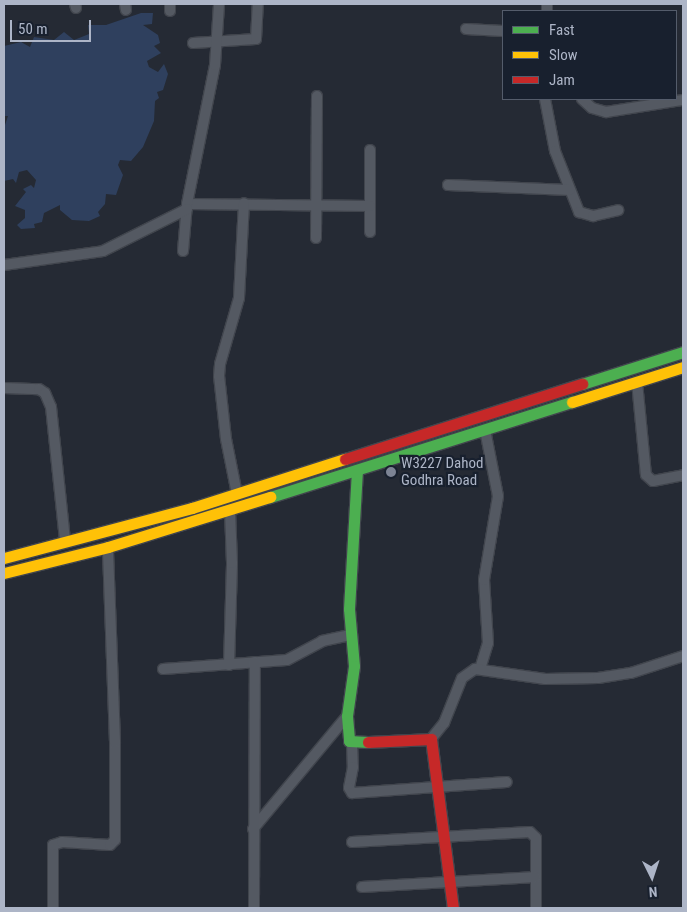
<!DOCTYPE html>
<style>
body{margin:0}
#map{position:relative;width:687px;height:912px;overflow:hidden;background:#252a34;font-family:"Roboto Condensed",sans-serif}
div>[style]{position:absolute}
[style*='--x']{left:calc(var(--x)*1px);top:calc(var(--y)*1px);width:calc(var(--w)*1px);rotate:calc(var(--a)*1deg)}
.water>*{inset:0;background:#2f405e}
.roads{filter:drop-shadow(1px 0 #41454d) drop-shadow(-1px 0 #41454d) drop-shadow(0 1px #41454d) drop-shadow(0 -1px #41454d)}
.street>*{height:10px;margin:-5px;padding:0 5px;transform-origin:5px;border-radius:5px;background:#545962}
.fast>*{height:11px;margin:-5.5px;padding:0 5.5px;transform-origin:5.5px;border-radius:5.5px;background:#4caf50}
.slow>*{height:11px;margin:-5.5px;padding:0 5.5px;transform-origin:5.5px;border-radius:5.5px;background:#ffc107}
.jam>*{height:11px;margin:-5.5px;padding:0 5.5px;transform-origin:5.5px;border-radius:5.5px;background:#c62828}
.dots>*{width:14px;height:14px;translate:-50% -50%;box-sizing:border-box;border:2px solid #18202e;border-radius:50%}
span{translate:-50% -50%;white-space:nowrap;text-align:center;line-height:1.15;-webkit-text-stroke:4.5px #18202e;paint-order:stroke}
.poi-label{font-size:15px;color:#adb5c7}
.left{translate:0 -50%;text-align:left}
.frame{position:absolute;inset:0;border:5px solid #adb5c7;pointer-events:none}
.legend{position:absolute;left:502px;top:10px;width:175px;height:90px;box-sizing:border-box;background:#18202e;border:1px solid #545c6b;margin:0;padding:6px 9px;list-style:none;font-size:15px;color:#adb5c7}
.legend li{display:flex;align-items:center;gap:10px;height:25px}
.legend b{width:25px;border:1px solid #545c6b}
.north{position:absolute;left:627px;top:852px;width:50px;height:50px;-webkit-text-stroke:4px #18202e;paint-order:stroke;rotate:176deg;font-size:14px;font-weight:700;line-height:20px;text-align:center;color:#adb5c7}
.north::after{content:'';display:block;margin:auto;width:18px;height:22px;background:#adb5c7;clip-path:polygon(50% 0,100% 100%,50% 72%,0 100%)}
.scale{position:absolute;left:10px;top:20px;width:81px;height:22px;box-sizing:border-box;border:2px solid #adb5c7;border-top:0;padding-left:6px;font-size:15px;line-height:18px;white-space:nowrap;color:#adb5c7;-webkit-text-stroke:4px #18202e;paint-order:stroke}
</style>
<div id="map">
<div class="water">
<i style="clip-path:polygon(141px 13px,153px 13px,152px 24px,143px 25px,158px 35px,160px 43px,154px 46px,161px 53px,147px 61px,149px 67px,158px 72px,164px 64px,168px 74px,163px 90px,157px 92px,159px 98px,155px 101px,154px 121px,143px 147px,131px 161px,120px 160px,118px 165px,123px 175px,116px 195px,106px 194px,105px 204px,98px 212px,100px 216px,89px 221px,72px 220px,60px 210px,60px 205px,44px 213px,42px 222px,34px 224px,35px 228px,21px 229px,17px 225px,25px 218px,25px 210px,15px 206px,26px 192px,23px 189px,31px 185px,34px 188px,36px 180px,27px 170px,19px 172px,16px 183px,13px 179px,4px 181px,4px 128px,8px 116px,4px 116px,4px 46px,21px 42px,30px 47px,34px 37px,54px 40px,64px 32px,74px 40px,89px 34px,88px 25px,106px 25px)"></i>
</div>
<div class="roads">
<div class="street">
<i style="--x:75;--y:4;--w:4;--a:76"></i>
<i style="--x:125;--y:4;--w:6;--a:81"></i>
<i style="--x:170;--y:4;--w:7;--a:90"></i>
<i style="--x:547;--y:11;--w:7;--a:-90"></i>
<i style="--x:466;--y:29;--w:37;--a:3"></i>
<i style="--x:193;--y:43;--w:63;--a:-3.6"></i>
<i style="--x:256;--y:39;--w:35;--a:-87"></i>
<i style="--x:545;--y:99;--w:53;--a:79.1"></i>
<i style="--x:555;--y:151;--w:66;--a:68.5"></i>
<i style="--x:579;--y:212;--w:15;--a:16"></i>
<i style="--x:593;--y:216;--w:26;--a:-13"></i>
<i style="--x:582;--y:99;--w:13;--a:42"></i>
<i style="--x:592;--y:108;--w:15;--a:16"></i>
<i style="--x:606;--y:112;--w:78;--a:-8.9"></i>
<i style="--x:370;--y:150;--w:82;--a:90"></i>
<i style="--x:448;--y:185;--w:122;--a:2.3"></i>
<i style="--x:187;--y:204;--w:183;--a:0.6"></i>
<i style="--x:316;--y:238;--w:142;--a:-89.6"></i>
<i style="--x:183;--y:251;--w:47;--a:-85.1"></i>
<i style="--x:187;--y:204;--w:142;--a:-78.6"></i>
<i style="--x:215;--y:65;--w:61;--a:-86.2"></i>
<i style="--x:4;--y:265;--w:100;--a:-8"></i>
<i style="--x:103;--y:251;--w:94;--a:-26.6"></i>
<i style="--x:637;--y:382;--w:93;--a:84.5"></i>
<i style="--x:646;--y:475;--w:9;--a:41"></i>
<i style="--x:653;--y:481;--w:31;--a:-11"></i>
<i style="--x:4;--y:388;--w:35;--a:2"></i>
<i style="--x:39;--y:389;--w:7;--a:34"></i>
<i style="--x:45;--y:393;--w:15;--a:67"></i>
<i style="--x:51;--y:407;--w:135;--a:84"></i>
<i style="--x:237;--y:494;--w:56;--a:-101.3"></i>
<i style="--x:226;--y:439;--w:63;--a:-96.3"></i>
<i style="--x:219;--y:376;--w:12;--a:-85"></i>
<i style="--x:220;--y:364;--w:69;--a:-73.9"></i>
<i style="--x:239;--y:298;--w:95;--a:-87"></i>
<i style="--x:229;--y:665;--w:102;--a:-88.3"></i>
<i style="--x:232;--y:563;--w:53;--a:-92.2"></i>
<i style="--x:163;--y:669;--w:124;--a:-4.2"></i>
<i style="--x:287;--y:660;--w:40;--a:-28"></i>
<i style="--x:322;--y:641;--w:30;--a:-12"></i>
<i style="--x:480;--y:669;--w:27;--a:-73"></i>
<i style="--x:488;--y:643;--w:63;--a:-93.6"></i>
<i style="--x:484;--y:580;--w:85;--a:-80.5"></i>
<i style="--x:498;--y:496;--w:67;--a:-101.1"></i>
<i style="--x:431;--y:739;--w:21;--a:-51"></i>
<i style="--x:444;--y:723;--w:48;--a:-68.2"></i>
<i style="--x:462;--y:678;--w:16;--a:-35"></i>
<i style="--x:475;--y:669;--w:71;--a:8.1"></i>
<i style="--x:545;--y:679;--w:53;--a:-1.1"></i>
<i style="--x:598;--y:678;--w:33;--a:-9"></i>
<i style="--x:631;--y:673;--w:55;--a:-18.1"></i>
<i style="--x:352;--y:743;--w:24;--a:88"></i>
<i style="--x:353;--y:767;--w:21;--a:101"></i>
<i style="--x:349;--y:788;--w:6;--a:59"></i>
<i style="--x:352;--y:793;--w:155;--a:-4.1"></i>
<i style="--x:253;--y:829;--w:147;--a:-50.2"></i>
<i style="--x:352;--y:842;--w:178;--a:-3.2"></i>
<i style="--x:530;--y:832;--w:8;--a:45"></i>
<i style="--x:536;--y:838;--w:70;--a:90"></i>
<i style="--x:362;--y:887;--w:174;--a:-3.3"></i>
<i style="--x:53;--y:908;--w:63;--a:-90"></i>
<i style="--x:53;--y:845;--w:9;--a:-18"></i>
<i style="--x:62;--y:842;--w:48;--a:3.6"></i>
<i style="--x:110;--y:845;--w:7;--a:-45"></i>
<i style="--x:115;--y:840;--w:98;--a:-90"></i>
<i style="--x:115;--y:742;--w:195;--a:-92.1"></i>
<i style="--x:254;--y:908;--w:246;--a:-89.8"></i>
</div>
<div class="fast">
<i style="--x:582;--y:384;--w:106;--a:-17.6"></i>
<i style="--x:357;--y:470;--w:139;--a:93.3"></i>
<i style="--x:349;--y:609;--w:57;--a:85"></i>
<i style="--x:354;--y:666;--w:50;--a:98"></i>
<i style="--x:347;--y:716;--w:25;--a:85"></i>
<i style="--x:349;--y:741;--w:19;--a:3"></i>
<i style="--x:270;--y:497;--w:317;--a:-17.5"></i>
</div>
<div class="slow">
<i style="--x:572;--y:402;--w:116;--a:-17.5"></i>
<i style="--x:4;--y:558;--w:195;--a:-14.9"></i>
<i style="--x:192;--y:508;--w:161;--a:-17.8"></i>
<i style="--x:4;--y:573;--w:107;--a:-14"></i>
<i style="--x:108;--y:547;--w:170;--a:-17.2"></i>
</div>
<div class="jam">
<i style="--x:345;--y:459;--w:249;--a:-17.6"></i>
<i style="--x:368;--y:742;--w:63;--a:-2.7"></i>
<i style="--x:431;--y:739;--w:170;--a:82.6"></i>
</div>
</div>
<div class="dots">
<i style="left:391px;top:472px;background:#7d8494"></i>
</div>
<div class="poi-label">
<span class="left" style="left:401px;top:472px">W3227 Dahod<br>Godhra Road</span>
</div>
<div class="frame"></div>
<ul class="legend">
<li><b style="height:6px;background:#4caf50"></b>Fast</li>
<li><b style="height:6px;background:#ffc107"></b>Slow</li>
<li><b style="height:6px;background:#c62828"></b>Jam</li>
</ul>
<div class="north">N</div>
<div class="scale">50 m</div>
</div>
